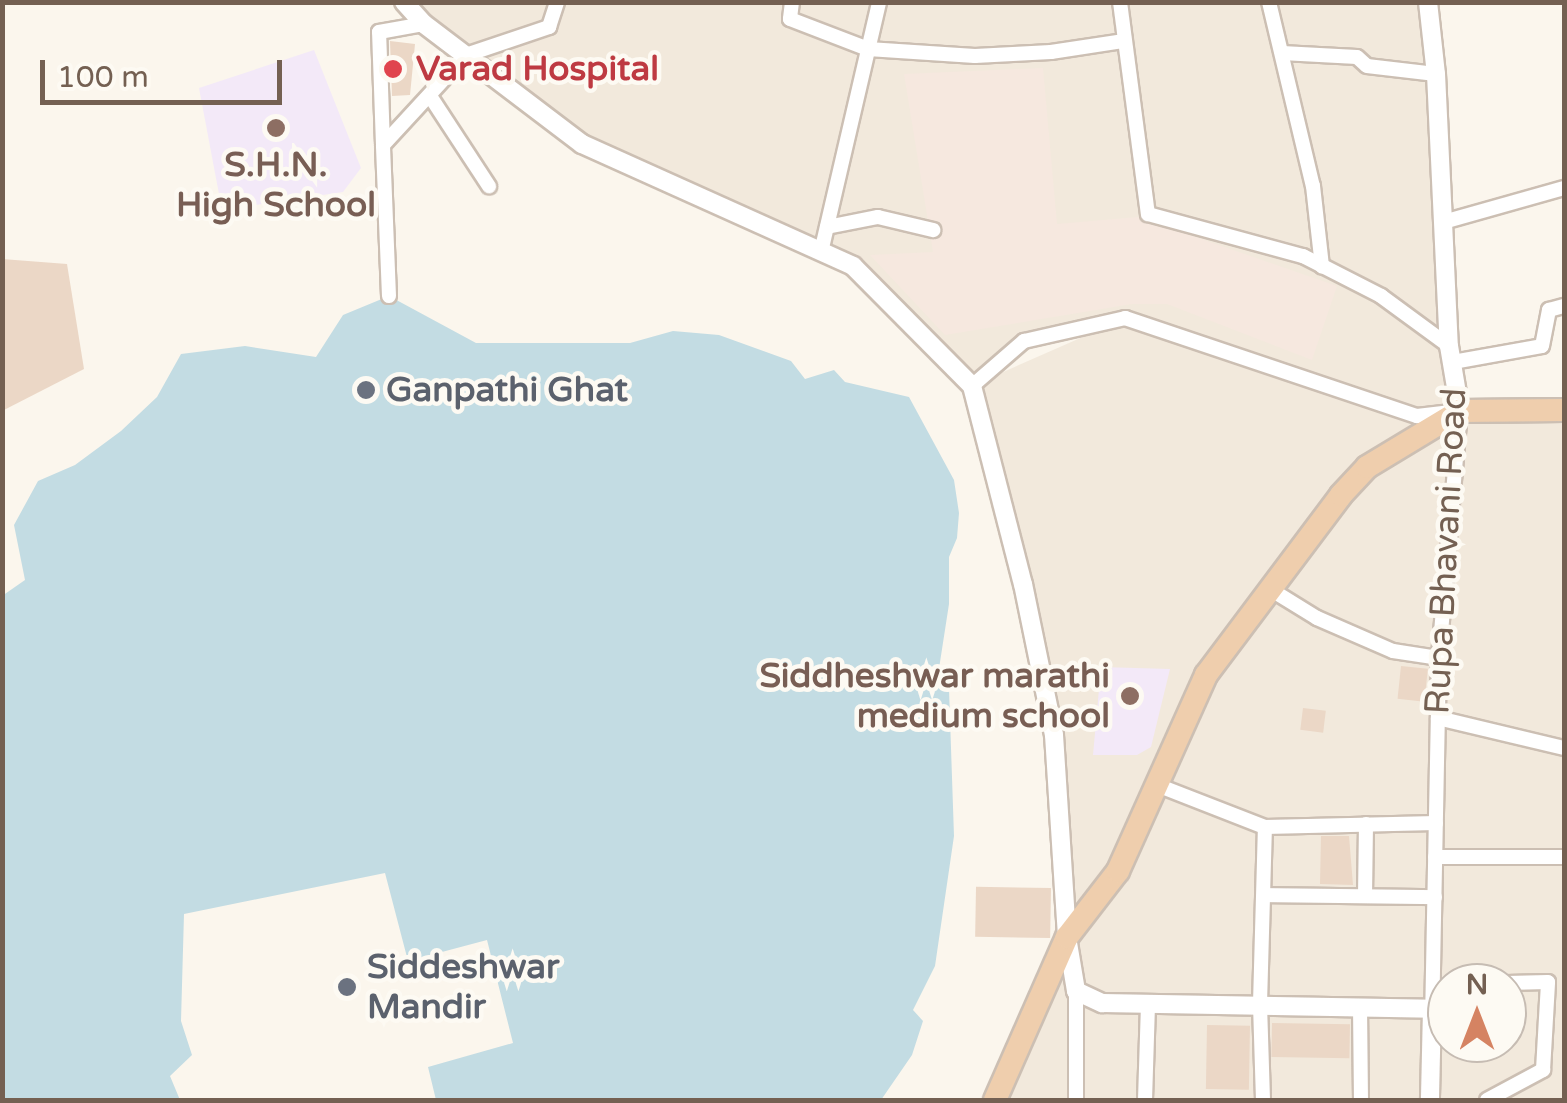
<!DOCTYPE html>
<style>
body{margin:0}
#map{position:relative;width:1567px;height:1103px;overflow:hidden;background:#fbf6ed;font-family:"Varela Round",sans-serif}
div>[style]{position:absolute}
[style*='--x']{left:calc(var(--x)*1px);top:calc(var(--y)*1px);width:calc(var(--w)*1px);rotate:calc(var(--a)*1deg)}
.residential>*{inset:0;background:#f2e9dc}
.commercial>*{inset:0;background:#f6e8df}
.education>*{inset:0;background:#f3e9f8}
.water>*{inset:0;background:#c3dce3}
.building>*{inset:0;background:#ebd7c6;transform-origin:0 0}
.roads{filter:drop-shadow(2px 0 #ccbfb3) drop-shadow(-2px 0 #ccbfb3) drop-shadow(0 2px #ccbfb3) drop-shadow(0 -2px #ccbfb3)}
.minor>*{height:14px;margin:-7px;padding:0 7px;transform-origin:7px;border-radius:7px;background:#fff}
.tertiary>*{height:18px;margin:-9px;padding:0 9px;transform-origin:9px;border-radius:9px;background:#fff}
.trunk>*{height:22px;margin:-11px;padding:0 11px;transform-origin:11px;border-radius:11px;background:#efcead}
.dots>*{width:28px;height:28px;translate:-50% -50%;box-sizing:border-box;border:5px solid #fdfaf3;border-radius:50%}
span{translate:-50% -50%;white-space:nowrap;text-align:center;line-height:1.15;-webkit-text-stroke:9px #fdfaf3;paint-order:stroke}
.health-label{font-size:35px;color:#be3a42;font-weight:700}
.left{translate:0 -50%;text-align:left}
.education-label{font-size:35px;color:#785e54;font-weight:700}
.right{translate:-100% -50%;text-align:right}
.worship-label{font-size:35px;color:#5b616d;font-weight:700}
.street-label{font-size:35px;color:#746052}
.frame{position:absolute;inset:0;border:5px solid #746052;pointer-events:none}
.north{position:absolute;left:1427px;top:963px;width:100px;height:100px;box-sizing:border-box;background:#fdfaf3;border:2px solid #c6bcb3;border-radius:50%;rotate:0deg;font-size:28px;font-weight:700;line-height:40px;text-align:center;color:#746052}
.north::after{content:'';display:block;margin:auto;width:35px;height:45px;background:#d58362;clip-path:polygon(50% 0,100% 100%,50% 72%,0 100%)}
.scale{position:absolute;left:40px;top:60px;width:242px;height:45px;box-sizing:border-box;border:5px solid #746052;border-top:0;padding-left:12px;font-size:30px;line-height:35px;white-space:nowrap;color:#746052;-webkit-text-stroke:8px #fdfaf3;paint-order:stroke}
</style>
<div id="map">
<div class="residential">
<i style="clip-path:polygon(evenodd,409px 3px,1424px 3px,1460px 410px,1564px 413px,1564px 1100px,990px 1100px,1067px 936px,1054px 735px,972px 386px,821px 252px,568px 133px,409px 3px,1095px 331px,1094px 332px,976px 384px,1024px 341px,1095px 331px,409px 3px,1447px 983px,1507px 983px,1507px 1043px,1447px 1043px,1447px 983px)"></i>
</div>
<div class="commercial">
<i style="clip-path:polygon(1043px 68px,1057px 224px,1138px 217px,1337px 286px,1312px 360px,1167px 304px,1132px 304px,945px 335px,870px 255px,933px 252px,904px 74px)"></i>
</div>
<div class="education">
<i style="clip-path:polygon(314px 50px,361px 168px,343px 192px,222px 210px,199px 88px)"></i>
<i style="clip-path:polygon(1101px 667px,1170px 669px,1151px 747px,1137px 755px,1093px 755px)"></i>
</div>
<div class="water">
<i style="clip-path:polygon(389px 296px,476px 343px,630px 343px,673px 331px,719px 335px,791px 361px,805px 379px,834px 370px,845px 382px,909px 397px,954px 480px,959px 513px,957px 538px,949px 557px,949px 604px,938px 675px,949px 689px,954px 836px,935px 966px,913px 1010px,923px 1021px,912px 1055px,881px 1100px,436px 1100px,428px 1067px,513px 1043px,487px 940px,408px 961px,385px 873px,184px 914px,181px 1021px,192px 1055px,170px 1076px,180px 1100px,3px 1100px,2px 596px,25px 580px,14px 525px,38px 481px,75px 465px,121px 431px,157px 397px,181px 354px,245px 346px,316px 357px,343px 315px)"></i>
</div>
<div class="building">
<i style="clip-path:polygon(390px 41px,415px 44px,410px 95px,392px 96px)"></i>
<i style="clip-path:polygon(2px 259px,67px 264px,84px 369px,2px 411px)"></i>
<i style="left:1401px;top:666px;width:27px;height:33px;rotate:6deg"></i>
<i style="left:1303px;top:708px;width:23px;height:22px;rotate:7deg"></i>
<i style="clip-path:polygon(1321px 836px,1349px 836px,1353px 885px,1320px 884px)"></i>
<i style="left:1051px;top:888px;width:50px;height:75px;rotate:91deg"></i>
<i style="left:1272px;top:1023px;width:78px;height:34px;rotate:1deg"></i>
<i style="left:1207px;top:1025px;width:43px;height:64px;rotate:1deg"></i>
</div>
<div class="roads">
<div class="minor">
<i style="--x:792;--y:2;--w:17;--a:97"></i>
<i style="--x:790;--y:19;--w:84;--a:21"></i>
<i style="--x:868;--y:49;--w:107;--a:3.7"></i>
<i style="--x:975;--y:56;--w:76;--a:-3"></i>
<i style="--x:1051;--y:52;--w:74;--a:-8.6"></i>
<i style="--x:1120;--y:2;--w:214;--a:82.5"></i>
<i style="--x:1148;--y:214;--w:161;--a:15.2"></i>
<i style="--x:1303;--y:256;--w:88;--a:27.1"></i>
<i style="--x:1381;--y:296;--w:84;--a:36.3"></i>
<i style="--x:1269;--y:2;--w:189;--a:76.6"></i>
<i style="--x:1313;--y:186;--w:81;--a:83.6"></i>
<i style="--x:1282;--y:53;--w:75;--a:3.1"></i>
<i style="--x:1357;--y:57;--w:13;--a:42"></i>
<i style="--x:1367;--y:66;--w:69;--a:6.6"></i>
<i style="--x:430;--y:96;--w:108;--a:56.8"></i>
<i style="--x:383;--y:145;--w:113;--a:-92"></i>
<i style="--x:379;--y:32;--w:46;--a:-10.1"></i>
<i style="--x:1443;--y:222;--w:126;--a:-15.7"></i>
<i style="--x:827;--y:227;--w:52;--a:-11.1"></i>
<i style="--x:878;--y:217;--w:57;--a:13.3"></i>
<i style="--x:821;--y:252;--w:257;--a:-76.9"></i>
<i style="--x:389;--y:296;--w:151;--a:-92.3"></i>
<i style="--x:383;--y:145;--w:122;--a:-47.3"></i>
<i style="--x:466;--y:55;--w:88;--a:-18.6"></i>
<i style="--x:549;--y:27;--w:26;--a:-72"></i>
<i style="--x:1453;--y:362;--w:90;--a:-10.2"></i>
<i style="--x:1542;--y:346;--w:37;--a:-79"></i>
<i style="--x:1549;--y:310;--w:16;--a:-15"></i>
<i style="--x:972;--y:386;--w:69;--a:-40.9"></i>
<i style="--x:1024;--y:341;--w:104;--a:-12.8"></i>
<i style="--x:1125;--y:318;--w:308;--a:18.6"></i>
<i style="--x:1417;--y:416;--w:43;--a:-6.6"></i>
<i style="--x:1460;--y:411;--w:248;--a:94.9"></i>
<i style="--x:1439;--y:658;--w:351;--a:91.1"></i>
<i style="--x:1270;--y:589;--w:55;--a:31.7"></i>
<i style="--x:1317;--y:618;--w:83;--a:23.5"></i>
<i style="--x:1393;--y:651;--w:47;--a:8.7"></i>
<i style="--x:1438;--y:718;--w:130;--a:13.4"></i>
<i style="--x:1157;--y:785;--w:116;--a:21.3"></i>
<i style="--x:1265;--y:827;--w:171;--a:-1.3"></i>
<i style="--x:1435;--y:857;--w:129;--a:0"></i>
<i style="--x:1264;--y:895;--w:171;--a:0.7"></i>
<i style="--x:1365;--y:896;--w:72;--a:-89.2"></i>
<i style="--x:1076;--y:991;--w:109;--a:90"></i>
<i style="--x:1360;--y:1006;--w:94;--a:89.4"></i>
<i style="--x:1145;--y:1100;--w:96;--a:-88.2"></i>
<i style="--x:1263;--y:1100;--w:96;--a:-91.8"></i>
<i style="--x:1260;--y:1004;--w:177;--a:-88.4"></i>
<i style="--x:1487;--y:1100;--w:64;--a:-28.2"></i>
<i style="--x:1543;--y:1070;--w:88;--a:-86.7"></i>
<i style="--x:1548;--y:982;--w:41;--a:178.6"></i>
</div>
<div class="tertiary">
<i style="--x:404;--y:2;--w:30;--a:48"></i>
<i style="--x:424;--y:24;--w:198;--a:37.2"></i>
<i style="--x:582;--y:144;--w:297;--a:24.2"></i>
<i style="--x:853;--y:266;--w:169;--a:45.2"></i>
<i style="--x:972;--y:386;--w:204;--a:75.6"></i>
<i style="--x:1023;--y:584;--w:154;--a:78.4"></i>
<i style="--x:1054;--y:735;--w:202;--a:86.3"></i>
<i style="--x:1067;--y:937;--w:55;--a:80.5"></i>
<i style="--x:1076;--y:991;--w:29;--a:25"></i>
<i style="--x:1102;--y:1003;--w:330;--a:1"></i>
<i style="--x:1432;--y:1009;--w:91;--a:91.3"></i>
<i style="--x:1428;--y:2;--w:72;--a:83.7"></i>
<i style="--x:1436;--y:74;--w:272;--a:87.3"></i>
<i style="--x:1449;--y:346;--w:66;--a:80.4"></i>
</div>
<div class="trunk">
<i style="--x:995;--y:1100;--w:178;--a:-66.2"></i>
<i style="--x:1067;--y:937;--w:83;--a:-52.3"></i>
<i style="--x:1118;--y:871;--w:215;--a:-65.8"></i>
<i style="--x:1206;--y:675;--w:225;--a:-53.1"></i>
<i style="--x:1341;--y:495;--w:38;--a:-47"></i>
<i style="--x:1367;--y:467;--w:109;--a:-31.1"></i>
<i style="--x:1460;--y:411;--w:104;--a:-0.6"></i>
</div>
</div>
<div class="dots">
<i style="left:393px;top:69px;background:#e0444e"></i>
<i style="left:276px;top:128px;background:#8d6e63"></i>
<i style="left:366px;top:390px;background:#6b7280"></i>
<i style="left:1130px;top:696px;background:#8d6e63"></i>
<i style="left:347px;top:987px;background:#6b7280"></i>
</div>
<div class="health-label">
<span class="left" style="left:416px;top:69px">Varad Hospital</span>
</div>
<div class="education-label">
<span style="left:276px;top:185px">S.H.N.<br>High School</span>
<span class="right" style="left:1110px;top:696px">Siddheshwar marathi<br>medium school</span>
</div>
<div class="worship-label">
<span class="left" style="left:386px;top:390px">Ganpathi Ghat</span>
<span class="left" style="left:367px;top:987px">Siddeshwar<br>Mandir</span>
</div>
<div class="street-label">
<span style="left:1446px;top:551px;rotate:-87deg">Rupa Bhavani Road</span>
</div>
<div class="frame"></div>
<div class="north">N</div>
<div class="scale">100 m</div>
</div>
